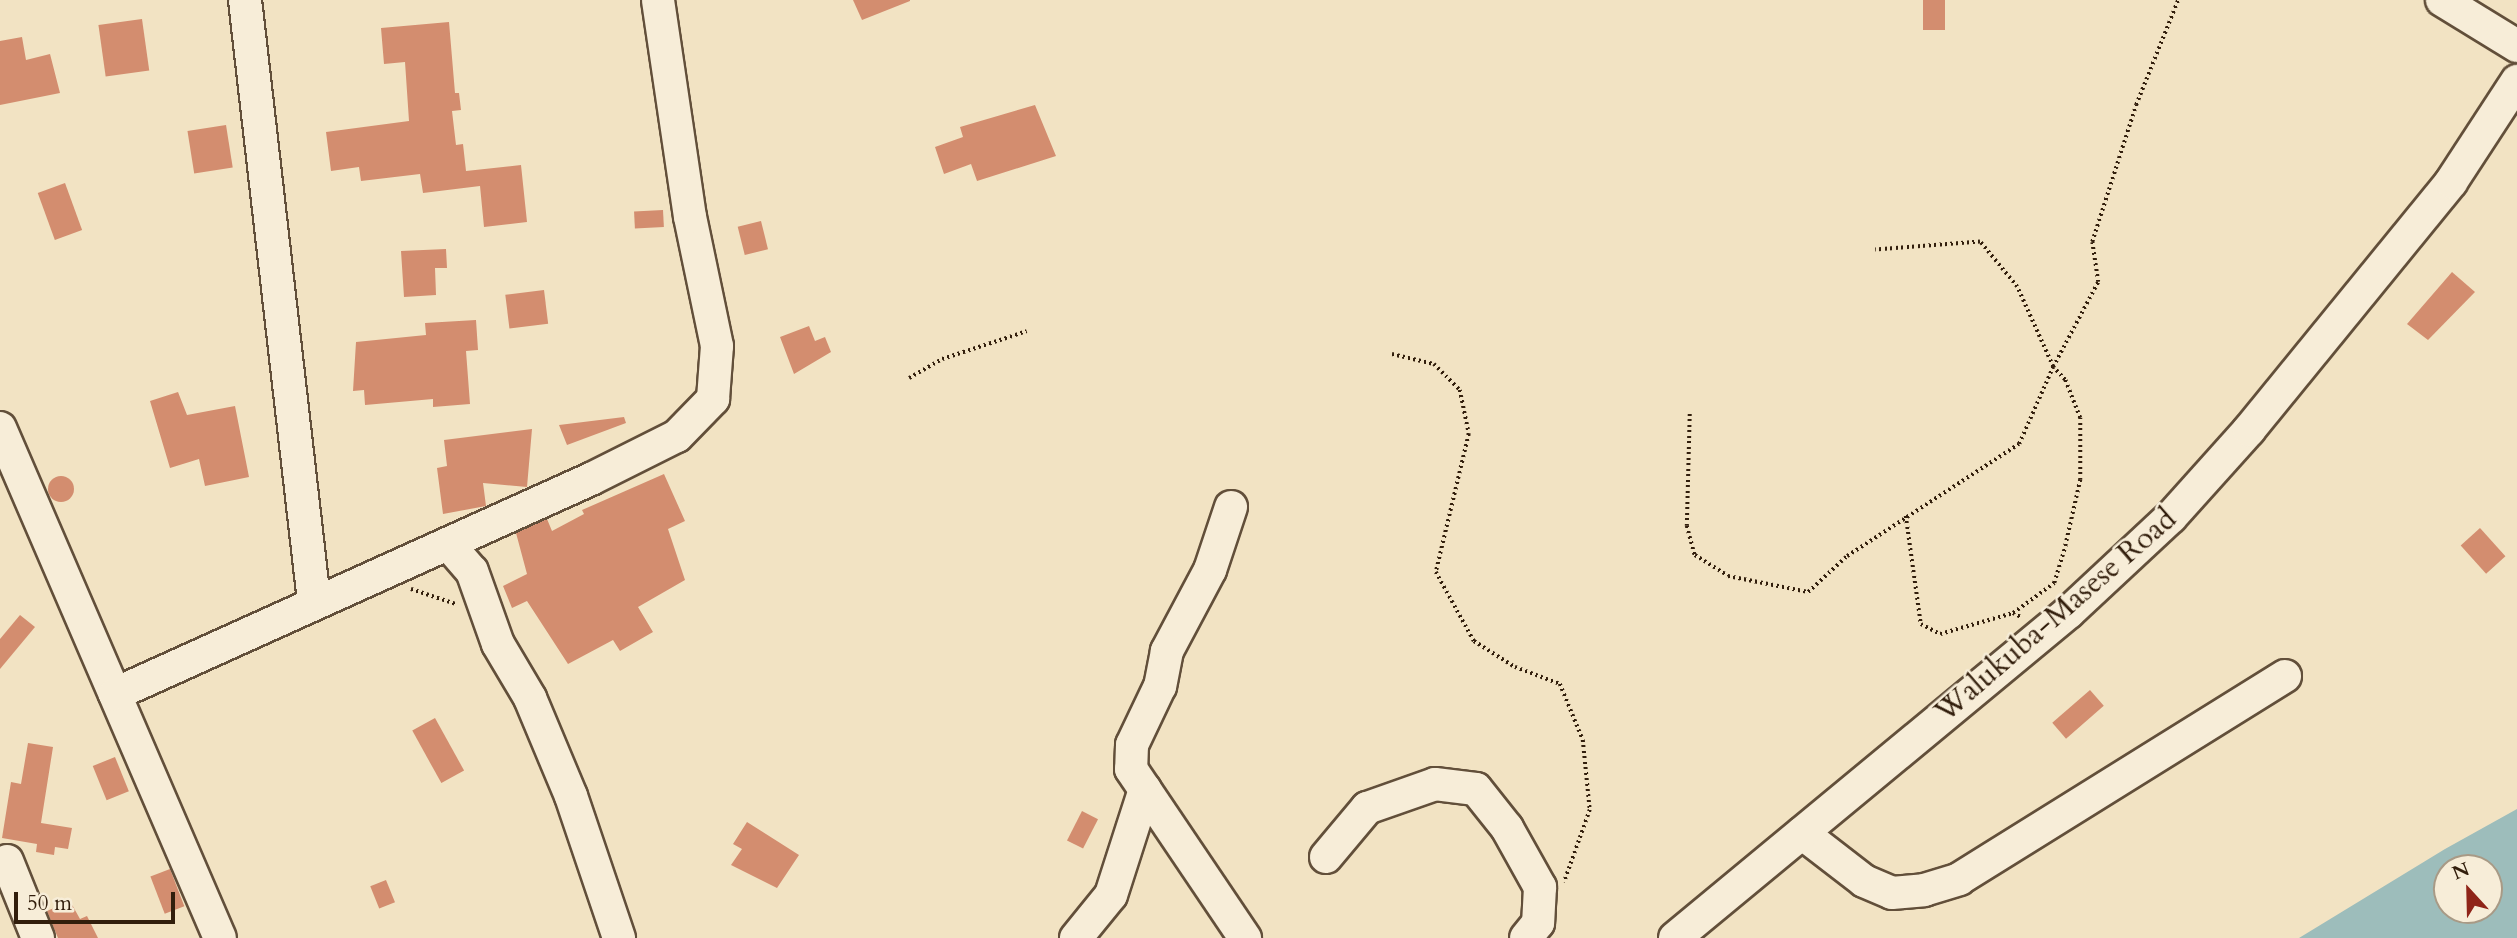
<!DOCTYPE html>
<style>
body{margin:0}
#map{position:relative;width:2517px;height:938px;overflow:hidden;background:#f2e3c3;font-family:Cardo,serif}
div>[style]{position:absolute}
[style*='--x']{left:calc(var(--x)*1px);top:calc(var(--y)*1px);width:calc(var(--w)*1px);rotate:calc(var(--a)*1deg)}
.water>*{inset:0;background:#9dbdbb}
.building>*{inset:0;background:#d38d6f;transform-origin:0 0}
.round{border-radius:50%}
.path>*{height:3.5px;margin-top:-1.75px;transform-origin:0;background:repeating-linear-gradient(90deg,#321e0c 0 2px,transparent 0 5.5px)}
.roads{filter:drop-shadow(2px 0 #624f3a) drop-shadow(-2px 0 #624f3a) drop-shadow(0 2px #624f3a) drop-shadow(0 -2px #624f3a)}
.minor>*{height:32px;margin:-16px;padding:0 16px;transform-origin:16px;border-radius:16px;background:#f7edd8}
span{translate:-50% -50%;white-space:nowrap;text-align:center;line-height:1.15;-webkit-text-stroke:5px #f7edd8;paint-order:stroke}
.street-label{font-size:30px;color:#321e0c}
.north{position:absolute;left:2433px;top:854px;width:70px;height:70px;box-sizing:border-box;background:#f7edd8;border:2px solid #a89a86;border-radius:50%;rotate:338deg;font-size:19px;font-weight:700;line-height:28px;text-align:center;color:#321e0c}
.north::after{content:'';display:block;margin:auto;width:24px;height:32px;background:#8f2418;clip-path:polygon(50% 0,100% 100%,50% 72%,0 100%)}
.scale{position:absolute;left:14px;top:892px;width:161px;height:32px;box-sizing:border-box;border:4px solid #321e0c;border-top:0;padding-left:9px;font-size:21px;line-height:24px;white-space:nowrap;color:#321e0c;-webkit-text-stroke:5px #f7edd8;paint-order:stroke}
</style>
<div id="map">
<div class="water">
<i style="clip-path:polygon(evenodd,2517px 809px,2517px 938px,2299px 938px,2445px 849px,2517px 809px,2447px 868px,2489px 868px,2489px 910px,2447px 910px,2447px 868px)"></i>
</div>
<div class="building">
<i style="clip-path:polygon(853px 0,910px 0,910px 1px,862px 20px)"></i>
<i style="left:1923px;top:0;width:22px;height:30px"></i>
<i style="left:142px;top:19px;width:52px;height:44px;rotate:82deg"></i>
<i style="clip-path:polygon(449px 22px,455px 93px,459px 93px,461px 110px,452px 111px,456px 145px,463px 144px,466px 171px,521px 165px,527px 222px,484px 227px,480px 186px,423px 193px,420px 174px,361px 181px,359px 167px,331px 171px,326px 132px,409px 121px,405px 62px,384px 64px,381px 28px)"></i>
<i style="clip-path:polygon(22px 37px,26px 60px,50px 54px,60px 93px,0 105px,0 41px)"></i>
<i style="clip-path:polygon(1035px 105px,1056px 156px,977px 181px,971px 164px,944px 174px,935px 147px,963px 137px,960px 127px)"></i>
<i style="left:226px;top:125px;width:43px;height:39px;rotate:81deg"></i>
<i style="left:65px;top:183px;width:50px;height:29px;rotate:70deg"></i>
<i style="left:663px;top:210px;width:17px;height:29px;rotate:87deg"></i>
<i style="left:761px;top:221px;width:29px;height:24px;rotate:76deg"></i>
<i style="clip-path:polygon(446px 249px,447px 268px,435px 268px,436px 295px,404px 297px,401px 251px)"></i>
<i style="clip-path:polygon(2452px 272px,2475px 292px,2428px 340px,2407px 324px)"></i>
<i style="left:544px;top:290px;width:34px;height:39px;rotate:83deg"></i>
<i style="clip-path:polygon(476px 320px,478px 350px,466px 351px,470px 404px,433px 407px,433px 399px,365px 405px,364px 390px,353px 391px,356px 342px,426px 335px,425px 323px)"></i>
<i style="clip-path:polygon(809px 326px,815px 341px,825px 337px,831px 352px,794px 374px,780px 337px)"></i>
<i style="clip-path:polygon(178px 392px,187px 415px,235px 406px,249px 477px,205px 486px,199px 459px,170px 468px,150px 401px)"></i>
<i style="clip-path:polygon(624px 417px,626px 423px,567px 445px,559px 425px)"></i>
<i style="clip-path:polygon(532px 429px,527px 487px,483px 483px,486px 506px,443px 514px,437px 468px,447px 466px,444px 440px)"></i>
<i style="clip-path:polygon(664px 474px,685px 521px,668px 529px,685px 580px,638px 607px,653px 632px,620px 651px,613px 640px,568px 664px,527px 601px,512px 608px,503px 586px,527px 574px,516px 533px,547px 519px,552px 531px,584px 514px,582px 510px)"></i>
<i class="round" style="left:48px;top:476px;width:26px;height:26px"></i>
<i style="left:2480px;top:528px;width:38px;height:26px;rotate:48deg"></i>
<i style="clip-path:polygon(20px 615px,35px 627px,0 669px,0 639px)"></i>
<i style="left:2090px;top:690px;width:21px;height:50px;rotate:49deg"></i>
<i style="left:435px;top:718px;width:60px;height:26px;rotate:61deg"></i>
<i style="clip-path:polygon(28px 743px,53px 747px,41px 823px,72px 828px,68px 849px,55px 847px,54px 855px,36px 852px,37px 844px,2px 838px,11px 782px,21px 784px)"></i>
<i style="left:115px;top:757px;width:37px;height:24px;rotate:68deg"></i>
<i style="left:1082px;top:811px;width:18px;height:33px;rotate:27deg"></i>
<i style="clip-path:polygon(747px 822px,799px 855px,777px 888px,731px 865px,742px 849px,733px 844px)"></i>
<i style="left:170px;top:869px;width:40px;height:21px;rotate:69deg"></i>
<i style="left:386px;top:880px;width:24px;height:17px;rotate:68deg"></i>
<i style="clip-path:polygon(70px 901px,80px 919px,87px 916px,98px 938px,58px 938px,47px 911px)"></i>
</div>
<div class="path">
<i style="--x:1392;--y:354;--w:43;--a:13.4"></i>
<i style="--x:1434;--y:364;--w:37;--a:45"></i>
<i style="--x:1460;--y:390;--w:45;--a:78.4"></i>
<i style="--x:1469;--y:434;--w:142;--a:103.4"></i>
<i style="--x:1436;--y:572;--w:79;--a:61.2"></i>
<i style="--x:1474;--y:641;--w:49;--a:32.4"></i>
<i style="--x:1515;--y:667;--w:48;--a:20.7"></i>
<i style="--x:1560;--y:684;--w:61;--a:67.7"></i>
<i style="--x:1583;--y:740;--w:70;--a:84.3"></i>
<i style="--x:1590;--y:810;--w:77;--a:109.6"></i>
<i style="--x:909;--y:378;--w:38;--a:-30"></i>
<i style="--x:942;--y:359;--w:89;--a:-18.2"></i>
<i style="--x:1690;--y:414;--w:112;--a:91.5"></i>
<i style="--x:1687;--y:526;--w:30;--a:75"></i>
<i style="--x:1695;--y:555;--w:39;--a:32"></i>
<i style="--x:1728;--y:576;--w:82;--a:11.3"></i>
<i style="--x:1808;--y:592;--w:53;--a:-42.7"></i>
<i style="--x:1847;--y:556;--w:205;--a:-33.1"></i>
<i style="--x:2019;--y:444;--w:84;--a:-66.2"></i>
<i style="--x:2053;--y:367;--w:88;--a:-114.2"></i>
<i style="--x:2017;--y:287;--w:58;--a:-129.4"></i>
<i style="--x:1980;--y:242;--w:105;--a:175.6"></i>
<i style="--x:1906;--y:516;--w:109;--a:82.1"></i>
<i style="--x:1921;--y:624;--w:21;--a:28"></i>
<i style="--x:1940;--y:634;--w:76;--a:-16"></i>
<i style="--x:2013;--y:613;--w:9;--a:27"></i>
<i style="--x:411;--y:589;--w:47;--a:18.4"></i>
<i style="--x:2013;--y:613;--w:51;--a:-36.2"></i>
<i style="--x:2054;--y:583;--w:39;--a:-73"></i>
<i style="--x:2065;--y:546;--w:68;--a:-77.2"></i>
<i style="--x:2080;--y:480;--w:62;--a:-90"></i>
<i style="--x:2080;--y:418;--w:41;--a:-111.5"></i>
<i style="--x:2065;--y:380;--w:18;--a:-133"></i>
<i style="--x:2053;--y:367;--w:96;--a:-62.1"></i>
<i style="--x:2098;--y:282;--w:40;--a:-98.5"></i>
<i style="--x:2092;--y:242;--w:144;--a:-72.2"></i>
<i style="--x:2136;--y:105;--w:113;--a:-68.2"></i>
</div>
<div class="roads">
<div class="minor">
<i style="--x:245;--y:0;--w:605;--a:83.45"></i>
<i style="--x:2442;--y:0;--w:88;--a:31.5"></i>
<i style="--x:0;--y:428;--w:555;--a:66.67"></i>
<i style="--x:1231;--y:507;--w:66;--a:108.4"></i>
<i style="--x:1210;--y:570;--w:92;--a:118"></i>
<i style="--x:1167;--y:651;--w:36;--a:101"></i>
<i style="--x:1160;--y:686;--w:65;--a:115.4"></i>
<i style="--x:1132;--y:745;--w:24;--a:92"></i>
<i style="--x:1131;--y:769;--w:204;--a:56"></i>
<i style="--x:450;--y:546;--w:33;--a:49"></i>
<i style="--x:472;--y:571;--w:77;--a:70.4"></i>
<i style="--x:498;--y:644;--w:63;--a:59.3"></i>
<i style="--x:530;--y:698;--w:106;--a:67.3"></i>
<i style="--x:571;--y:796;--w:150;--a:71.3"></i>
<i style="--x:115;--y:694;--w:522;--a:-24.31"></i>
<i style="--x:591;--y:479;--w:96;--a:-26.6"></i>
<i style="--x:677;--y:436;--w:52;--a:-45.8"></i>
<i style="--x:713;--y:399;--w:53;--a:-85.7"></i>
<i style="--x:717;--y:346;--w:132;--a:-101.8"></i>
<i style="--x:690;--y:217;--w:219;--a:-98.4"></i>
<i style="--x:1802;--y:833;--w:78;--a:37.7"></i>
<i style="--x:1864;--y:881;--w:30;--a:23"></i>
<i style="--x:1892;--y:893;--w:32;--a:-5"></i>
<i style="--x:1924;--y:890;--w:37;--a:-17"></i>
<i style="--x:1959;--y:879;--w:384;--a:-31.9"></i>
<i style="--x:1326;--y:857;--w:64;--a:-50.1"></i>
<i style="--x:1367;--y:808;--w:72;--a:-19.4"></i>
<i style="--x:1435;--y:784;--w:41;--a:7"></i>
<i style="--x:1476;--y:789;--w:50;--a:51.5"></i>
<i style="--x:1507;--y:828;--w:68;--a:60.8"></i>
<i style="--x:1540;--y:887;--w:36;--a:93"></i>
<i style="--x:1538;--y:923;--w:19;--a:129"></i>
<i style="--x:7;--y:861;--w:83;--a:68.1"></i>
<i style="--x:1076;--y:938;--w:55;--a:-50.9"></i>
<i style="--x:1111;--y:895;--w:111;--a:-72.2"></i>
<i style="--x:1675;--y:938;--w:511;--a:-39.6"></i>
<i style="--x:2069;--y:612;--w:139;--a:-43"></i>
<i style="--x:2171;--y:517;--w:117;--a:-48.1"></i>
<i style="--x:2249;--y:430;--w:320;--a:-50.8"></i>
<i style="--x:2451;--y:182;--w:121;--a:-56.8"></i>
</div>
</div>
<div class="street-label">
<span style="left:2056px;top:616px;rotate:-41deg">Walukuba-Masese Road</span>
</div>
<div class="north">N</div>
<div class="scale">50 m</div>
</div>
